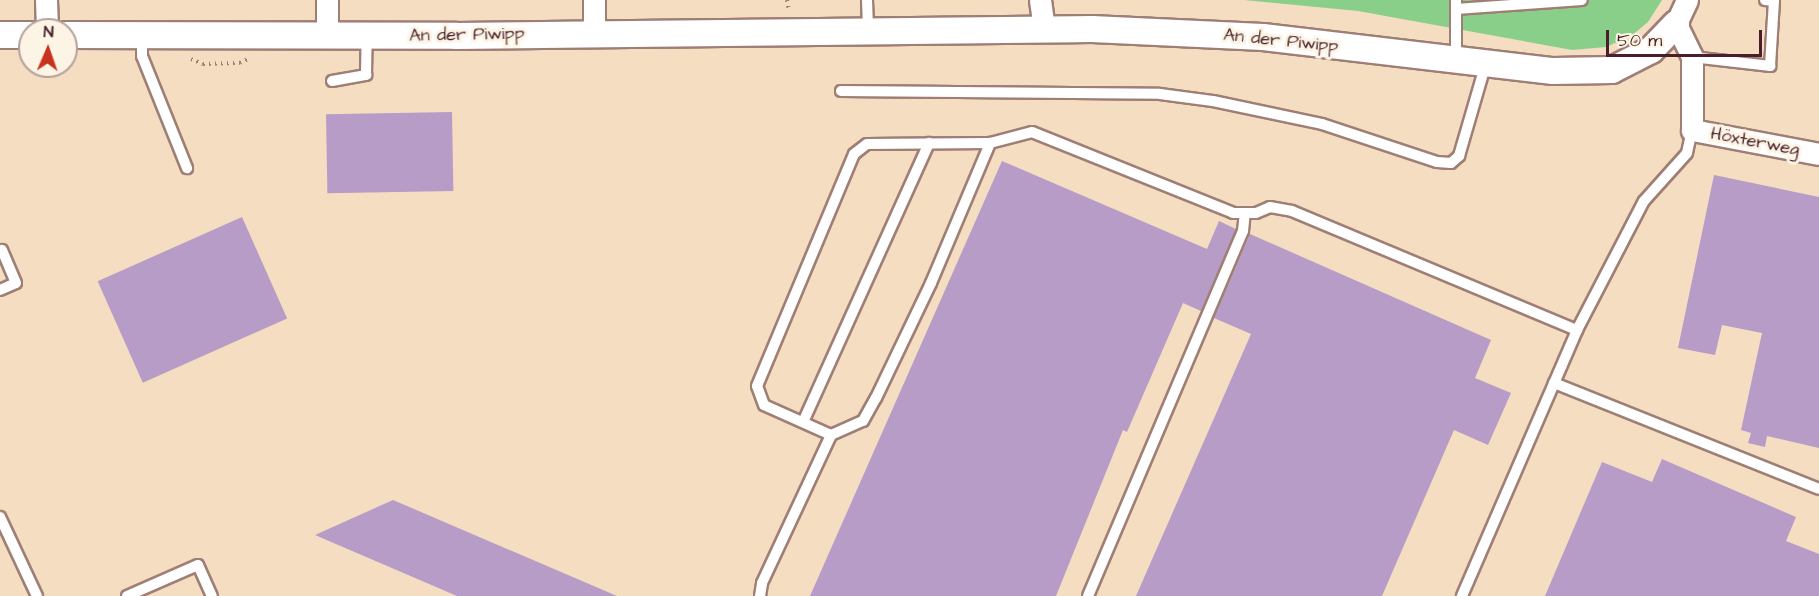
<!DOCTYPE html>
<meta charset="utf-8">
<style>
body{margin:0}
#map{position:relative;width:1819px;height:596px;overflow:hidden;background:#f4ddc0;font-family:"Architects Daughter",sans-serif}
div>[style]{position:absolute}
[style*='--x']{left:calc(var(--x)*1px);top:calc(var(--y)*1px);width:calc(var(--w)*1px);rotate:calc(var(--a)*1deg)}
.green>*{inset:0;background:#89cf8a}
.building>*{inset:0;background:#b69cc7;transform-origin:0 0}
.path>*{height:4px;margin-top:-2px;transform-origin:0;background:repeating-linear-gradient(90deg,#9f7e76 0 1.5px,transparent 0 6px)}
.roads{filter:drop-shadow(2px 0 #9f7e76) drop-shadow(-2px 0 #9f7e76) drop-shadow(0 2px #9f7e76) drop-shadow(0 -2px #9f7e76)}
.service>*{height:10px;margin:-5px;padding:0 5px;transform-origin:5px;border-radius:5px;background:#fff}
.minor>*{height:21px;margin:-10.5px;padding:0 10.5px;transform-origin:10.5px;border-radius:10.5px;background:#fff}
.tertiary>*{height:26px;margin:-13px;padding:0 13px;transform-origin:13px;border-radius:13px;background:#fff}
span{translate:-50% -50%;white-space:nowrap;text-align:center;line-height:1.15;-webkit-text-stroke:6px #fcf5e5;paint-order:stroke}
.street-label{font-size:18px;color:#4a1f2b}
.north{position:absolute;left:18px;top:18px;width:60px;height:60px;box-sizing:border-box;background:#fcf5e5;border:2px solid #b59f9b;border-radius:50%;rotate:2deg;font-size:16px;font-weight:700;line-height:24px;text-align:center;color:#4a1f2b}
.north::after{content:'';display:block;margin:auto;width:21px;height:27px;background:#c8321e;clip-path:polygon(50% 0,100% 100%,50% 72%,0 100%)}
.scale{position:absolute;left:1606px;top:30px;width:156px;height:27px;box-sizing:border-box;border:3px solid #4a1f2b;border-top:0;padding-left:8px;font-size:18px;line-height:21px;white-space:nowrap;color:#4a1f2b;-webkit-text-stroke:4px #fcf5e5;paint-order:stroke}
</style>
<div id="map">
<div class="green">
<i style="clip-path:polygon(1244px 0,1662px 0,1648px 22px,1631px 36px,1606px 47px,1572px 50px,1358px 11px)"></i>
</div>
<div class="building">
<i style="left:452px;top:112px;width:79px;height:126px;rotate:89deg"></i>
<i style="clip-path:polygon(1002px 161px,1207px 249px,1219px 221px,1236px 229px,1201px 311px,1183px 303px,1127px 432px,1123px 430px,1056px 596px,810px 596px)"></i>
<i style="clip-path:polygon(1714px 175px,1819px 197px,1819px 448px,1767px 436px,1765px 447px,1748px 443px,1751px 433px,1741px 430px,1762px 333px,1722px 325px,1715px 355px,1678px 348px)"></i>
<i style="left:242px;top:217px;width:111px;height:158px;rotate:66deg"></i>
<i style="clip-path:polygon(1250px 234px,1491px 340px,1475px 378px,1511px 393px,1488px 445px,1454px 430px,1382px 596px,1136px 596px,1251px 334px,1214px 318px)"></i>
<i style="clip-path:polygon(1662px 459px,1796px 517px,1786px 541px,1819px 554px,1819px 596px,1545px 596px,1602px 462px,1652px 482px)"></i>
<i style="clip-path:polygon(393px 500px,617px 596px,457px 596px,315px 535px)"></i>
</div>
<div class="path">
<i style="--x:787;--y:0;--w:10;--a:79"></i>
<i style="--x:191;--y:59;--w:13;--a:23"></i>
<i style="--x:203;--y:64;--w:37;--a:-2"></i>
<i style="--x:240;--y:63;--w:11;--a:-27"></i>
</div>
<div class="roads">
<div class="service">
<i style="--x:867;--y:0;--w:30;--a:88"></i>
<i style="--x:1456;--y:0;--w:61;--a:90"></i>
<i style="--x:1456;--y:9;--w:126;--a:-4.1"></i>
<i style="--x:142;--y:36;--w:20;--a:90"></i>
<i style="--x:142;--y:56;--w:121;--a:68.1"></i>
<i style="--x:1692;--y:57;--w:79;--a:6.6"></i>
<i style="--x:1770;--y:66;--w:65;--a:-86.5"></i>
<i style="--x:1774;--y:1;--w:9;--a:-174"></i>
<i style="--x:332;--y:81;--w:35;--a:-10"></i>
<i style="--x:366;--y:75;--w:39;--a:-89"></i>
<i style="--x:841;--y:91;--w:319;--a:0.5"></i>
<i style="--x:1160;--y:94;--w:53;--a:7.5"></i>
<i style="--x:1213;--y:101;--w:111;--a:11.9"></i>
<i style="--x:1322;--y:124;--w:121;--a:18.3"></i>
<i style="--x:1437;--y:162;--w:14;--a:4"></i>
<i style="--x:1451;--y:163;--w:11;--a:-41"></i>
<i style="--x:1459;--y:156;--w:97;--a:-73.8"></i>
<i style="--x:0;--y:290;--w:17;--a:-24"></i>
<i style="--x:16;--y:283;--w:36;--a:-113"></i>
<i style="--x:1554;--y:383;--w:285;--a:21.8"></i>
<i style="--x:804;--y:420;--w:304;--a:-65.7"></i>
<i style="--x:831;--y:435;--w:73;--a:-155.9"></i>
<i style="--x:764;--y:405;--w:20;--a:-110"></i>
<i style="--x:757;--y:386;--w:251;--a:-67.3"></i>
<i style="--x:854;--y:154;--w:16;--a:-38"></i>
<i style="--x:867;--y:144;--w:123;--a:-0.5"></i>
<i style="--x:990;--y:143;--w:43;--a:-14.7"></i>
<i style="--x:1032;--y:132;--w:217;--a:21.9"></i>
<i style="--x:1233;--y:213;--w:23;--a:0"></i>
<i style="--x:1256;--y:213;--w:15;--a:-23"></i>
<i style="--x:1270;--y:207;--w:22;--a:10"></i>
<i style="--x:1292;--y:211;--w:309;--a:22.7"></i>
<i style="--x:0;--y:517;--w:87;--a:64.9"></i>
<i style="--x:127;--y:596;--w:77;--a:-23.6"></i>
<i style="--x:198;--y:565;--w:34;--a:66"></i>
<i style="--x:760;--y:596;--w:13;--a:-81"></i>
<i style="--x:762;--y:583;--w:163;--a:-65"></i>
<i style="--x:831;--y:435;--w:35;--a:-24"></i>
<i style="--x:863;--y:421;--w:26;--a:-61"></i>
<i style="--x:876;--y:398;--w:127;--a:-64.4"></i>
<i style="--x:931;--y:283;--w:152;--a:-67.1"></i>
<i style="--x:1088;--y:596;--w:397;--a:-67"></i>
<i style="--x:1243;--y:231;--w:18;--a:-84"></i>
<i style="--x:1462;--y:596;--w:290;--a:-66.6"></i>
<i style="--x:1577;--y:330;--w:145;--a:-62.6"></i>
<i style="--x:1644;--y:201;--w:64;--a:-48.1"></i>
<i style="--x:1687;--y:153;--w:24;--a:-78"></i>
</div>
<div class="minor">
<i style="--x:46;--y:0;--w:30;--a:88"></i>
<i style="--x:327;--y:0;--w:36;--a:90"></i>
<i style="--x:594;--y:0;--w:34;--a:90"></i>
<i style="--x:1040;--y:0;--w:29;--a:82"></i>
<i style="--x:1687;--y:0;--w:26;--a:115"></i>
<i style="--x:1676;--y:24;--w:37;--a:64"></i>
<i style="--x:1692;--y:57;--w:73;--a:90"></i>
<i style="--x:1692;--y:130;--w:129;--a:10.7"></i>
</div>
<div class="tertiary">
<i style="--x:0;--y:35;--w:30;--a:0"></i>
<i style="--x:66;--y:35;--w:390;--a:0.1"></i>
<i style="--x:456;--y:36;--w:636;--a:-0.63"></i>
<i style="--x:1092;--y:29;--w:171;--a:2.7"></i>
<i style="--x:1263;--y:37;--w:292;--a:6.7"></i>
<i style="--x:1553;--y:71;--w:59;--a:-1"></i>
<i style="--x:1612;--y:70;--w:44;--a:-27.1"></i>
<i style="--x:1651;--y:50;--w:36;--a:-46"></i>
</div>
</div>
<div class="street-label">
<span style="left:467px;top:35px;rotate:-1deg">An der Piwipp</span>
<span style="left:1281px;top:41px;rotate:6deg">An der Piwipp</span>
<span style="left:1755px;top:142px;rotate:11deg">Höxterweg</span>
</div>
<div class="north">N</div>
<div class="scale">50 m</div>
</div>
